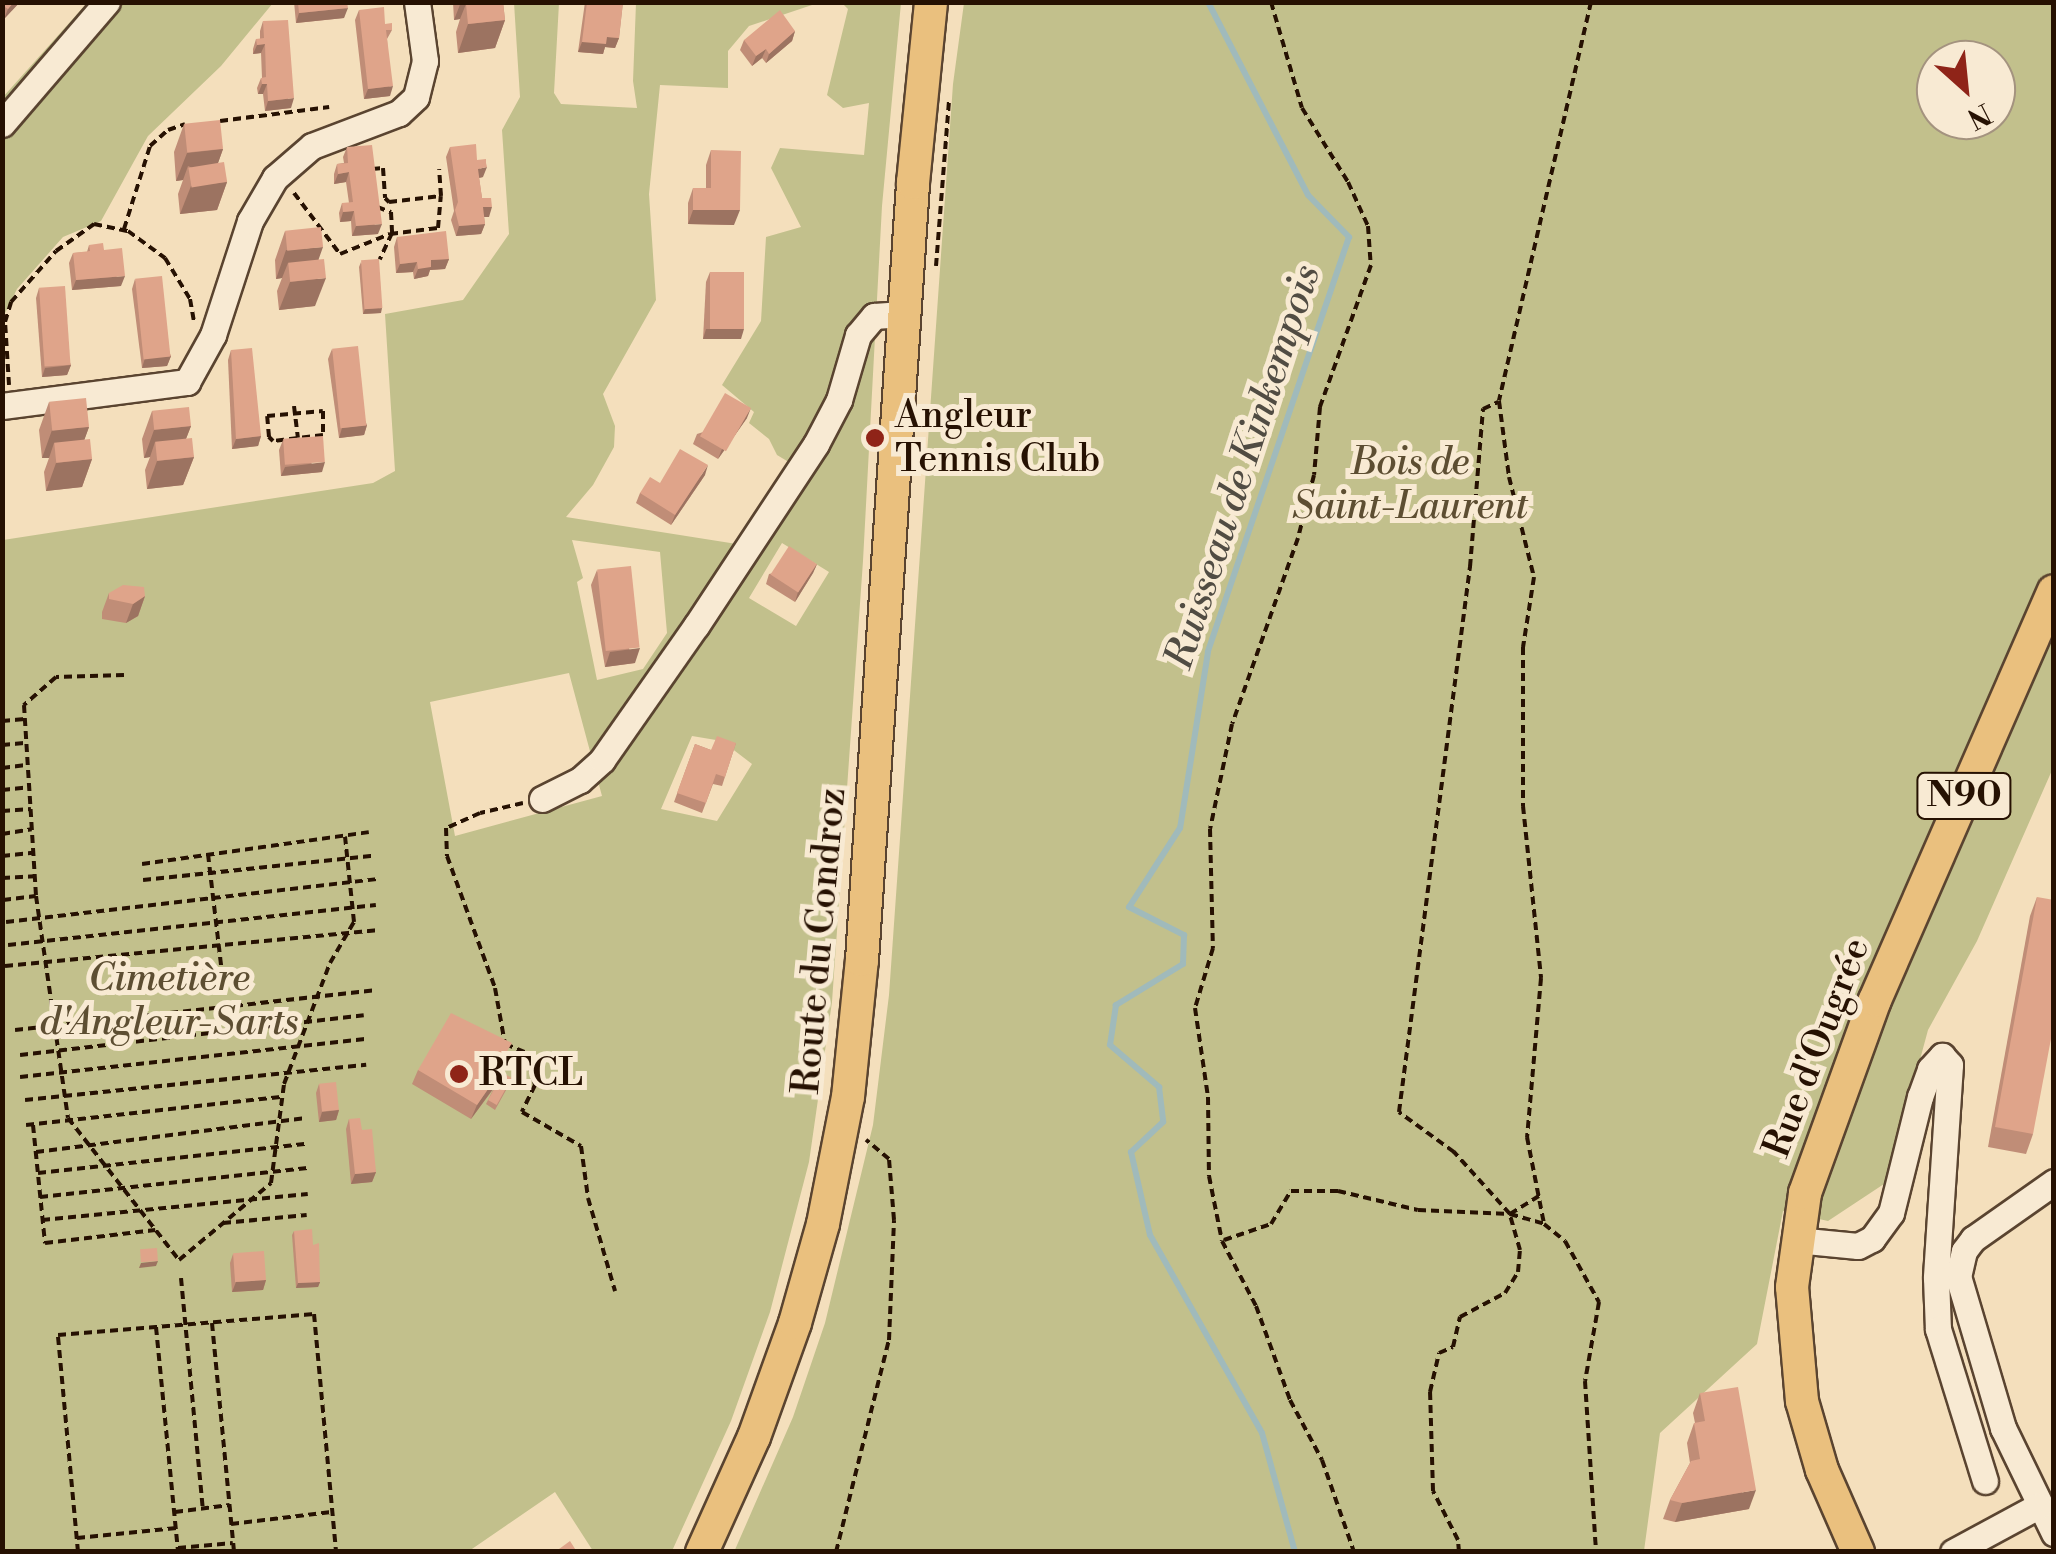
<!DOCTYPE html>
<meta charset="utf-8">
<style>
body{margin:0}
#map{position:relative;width:2056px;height:1554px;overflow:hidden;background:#f4dfbc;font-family:"Libre Bodoni",serif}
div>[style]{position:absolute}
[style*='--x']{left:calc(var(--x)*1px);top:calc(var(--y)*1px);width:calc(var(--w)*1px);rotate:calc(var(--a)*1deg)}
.green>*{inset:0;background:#c2c08c}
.stream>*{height:6px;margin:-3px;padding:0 3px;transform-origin:3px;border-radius:3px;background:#a0babb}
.path>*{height:4px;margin-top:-2px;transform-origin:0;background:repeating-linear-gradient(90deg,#261102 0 8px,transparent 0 13px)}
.roads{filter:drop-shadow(2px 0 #5a4430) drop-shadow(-2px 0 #5a4430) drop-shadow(0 2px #5a4430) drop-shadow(0 -2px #5a4430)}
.minor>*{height:25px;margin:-12.5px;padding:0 12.5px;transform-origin:12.5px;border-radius:12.5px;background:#f8ead3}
.major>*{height:32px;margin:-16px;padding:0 16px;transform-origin:16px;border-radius:16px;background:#eac07e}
.wall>*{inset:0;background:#c08d77}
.shaded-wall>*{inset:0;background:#9c7361}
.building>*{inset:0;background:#dfa48a;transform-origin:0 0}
.dots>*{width:28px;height:28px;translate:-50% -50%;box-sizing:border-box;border:5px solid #f8ead3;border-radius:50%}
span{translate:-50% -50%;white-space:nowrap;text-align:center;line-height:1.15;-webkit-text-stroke:10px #f8ead3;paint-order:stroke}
.shield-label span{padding:2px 8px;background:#f8ead3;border:2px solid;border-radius:8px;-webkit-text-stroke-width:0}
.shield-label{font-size:35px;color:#261102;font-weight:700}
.poi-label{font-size:38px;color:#261102}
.left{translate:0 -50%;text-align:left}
.park-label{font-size:38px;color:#5d4e32;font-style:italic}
.street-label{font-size:38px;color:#261102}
.water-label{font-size:40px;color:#514c43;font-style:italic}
.frame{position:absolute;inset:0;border:5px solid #261102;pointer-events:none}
.north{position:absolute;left:1916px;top:40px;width:100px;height:100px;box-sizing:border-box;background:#f8ead3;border:2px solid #a4937f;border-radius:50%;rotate:153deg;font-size:28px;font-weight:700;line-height:40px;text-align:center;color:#261102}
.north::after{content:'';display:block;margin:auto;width:35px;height:45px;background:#8f2418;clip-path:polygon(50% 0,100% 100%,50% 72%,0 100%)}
</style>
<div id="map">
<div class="green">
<i style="clip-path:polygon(87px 3px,273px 3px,221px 66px,148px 136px,101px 221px,63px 237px,17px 289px,3px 317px,3px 97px)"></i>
<i style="clip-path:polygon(evenodd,514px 3px,559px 3px,554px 93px,561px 104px,637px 108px,633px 81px,636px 3px,818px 3px,749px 26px,728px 51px,728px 88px,660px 85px,649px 194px,656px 300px,603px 394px,615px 426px,614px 447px,593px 485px,566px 517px,743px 545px,797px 467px,777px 455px,769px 439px,749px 423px,754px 412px,722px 385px,761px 321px,766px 237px,801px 227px,771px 168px,780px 148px,864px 155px,869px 103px,843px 108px,827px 95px,848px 9px,842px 3px,901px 3px,882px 206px,863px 561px,832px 1002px,809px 1162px,770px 1312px,731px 1421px,672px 1551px,593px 1551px,555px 1492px,469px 1551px,3px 1552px,3px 540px,373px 483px,395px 471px,385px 314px,463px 300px,509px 234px,502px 130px,520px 97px,514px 3px,572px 540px,660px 552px,667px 633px,643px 669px,597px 680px,577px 582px,583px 578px,572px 540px,514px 3px,782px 543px,829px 572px,796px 626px,749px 598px,782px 543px,514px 3px,569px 673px,602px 796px,455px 836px,430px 702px,569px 673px,514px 3px,692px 736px,722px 741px,752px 764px,717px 821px,661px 809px,692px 736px)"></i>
<i style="clip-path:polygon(evenodd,964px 3px,2053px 3px,2053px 768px,1977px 941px,1928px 1030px,1887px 1182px,1828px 1221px,1783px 1211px,1757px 1344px,1660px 1433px,1644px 1551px,734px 1552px,793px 1417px,825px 1323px,873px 1125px,889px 995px,953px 84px,964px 3px,1936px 60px,1996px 60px,1996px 120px,1936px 120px,1936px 60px)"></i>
</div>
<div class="stream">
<i style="--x:1208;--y:2;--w:217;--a:62.6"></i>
<i style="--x:1308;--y:195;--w:59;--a:45.7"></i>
<i style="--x:1349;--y:237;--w:438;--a:108.8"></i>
<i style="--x:1208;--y:652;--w:178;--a:99"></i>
<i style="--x:1180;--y:828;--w:94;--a:122.8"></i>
<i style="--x:1129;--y:907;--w:62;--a:27"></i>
<i style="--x:1184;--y:935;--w:29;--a:92"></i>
<i style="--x:1183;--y:964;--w:79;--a:148.5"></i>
<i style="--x:1116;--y:1005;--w:40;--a:98.5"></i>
<i style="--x:1110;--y:1045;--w:65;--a:40.6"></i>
<i style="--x:1159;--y:1087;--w:35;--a:83"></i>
<i style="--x:1163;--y:1122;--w:44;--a:136.8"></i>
<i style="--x:1131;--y:1152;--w:85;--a:77.1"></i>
<i style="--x:1150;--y:1235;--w:227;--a:60.5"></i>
<i style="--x:1262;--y:1433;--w:123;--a:74.5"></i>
</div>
<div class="path">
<i style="--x:1271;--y:2;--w:110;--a:73.7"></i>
<i style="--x:1302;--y:108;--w:87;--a:58.1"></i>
<i style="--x:1348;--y:182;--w:48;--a:65.6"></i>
<i style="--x:1368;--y:226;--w:39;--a:86"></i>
<i style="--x:1371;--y:265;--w:151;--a:109.8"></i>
<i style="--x:1320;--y:407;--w:68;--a:95"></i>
<i style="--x:1314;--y:475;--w:65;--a:104.3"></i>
<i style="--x:1298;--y:538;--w:197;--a:109.5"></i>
<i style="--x:1232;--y:724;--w:107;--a:101.8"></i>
<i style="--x:1210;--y:829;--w:119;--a:88.6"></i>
<i style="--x:1213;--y:948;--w:63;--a:106.7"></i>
<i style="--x:1195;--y:1008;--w:90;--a:81.7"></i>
<i style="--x:1208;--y:1097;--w:79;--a:89.3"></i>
<i style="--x:1209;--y:1176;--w:66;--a:78.7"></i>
<i style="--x:1222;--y:1241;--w:73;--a:62.4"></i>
<i style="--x:1256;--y:1306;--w:100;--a:70.1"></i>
<i style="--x:1290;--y:1400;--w:68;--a:61.9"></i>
<i style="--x:1322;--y:1460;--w:97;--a:70.8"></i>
<i style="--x:1591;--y:2;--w:409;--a:103"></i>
<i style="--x:1499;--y:401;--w:77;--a:82.5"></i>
<i style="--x:1509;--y:477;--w:103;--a:76"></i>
<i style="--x:1534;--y:577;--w:71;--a:98.9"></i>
<i style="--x:1523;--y:647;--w:159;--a:90"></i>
<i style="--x:1523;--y:806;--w:173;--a:84"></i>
<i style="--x:1541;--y:978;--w:160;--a:95"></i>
<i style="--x:1527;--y:1137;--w:89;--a:78.9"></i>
<i style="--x:1544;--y:1224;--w:27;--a:39"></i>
<i style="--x:1565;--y:1241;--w:70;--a:60.9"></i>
<i style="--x:1599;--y:1302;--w:80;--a:100"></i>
<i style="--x:1585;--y:1381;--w:171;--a:86.3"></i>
<i style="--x:220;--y:121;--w:110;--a:-7.3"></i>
<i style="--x:372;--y:169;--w:11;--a:-5"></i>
<i style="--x:383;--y:168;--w:30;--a:86"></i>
<i style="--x:385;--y:198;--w:6;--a:45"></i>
<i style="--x:389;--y:202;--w:52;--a:-6.6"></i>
<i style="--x:441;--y:196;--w:27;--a:-94"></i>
<i style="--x:294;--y:193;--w:76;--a:53"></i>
<i style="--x:340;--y:254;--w:54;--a:-21.8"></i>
<i style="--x:390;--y:234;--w:48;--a:-7.1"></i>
<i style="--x:438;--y:228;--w:32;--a:-85"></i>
<i style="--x:377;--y:207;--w:15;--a:20"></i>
<i style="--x:391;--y:212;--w:21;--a:87"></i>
<i style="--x:392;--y:233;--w:29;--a:115"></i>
<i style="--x:124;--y:229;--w:87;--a:-72.6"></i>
<i style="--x:150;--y:146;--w:24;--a:-42"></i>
<i style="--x:168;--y:130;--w:18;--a:-19"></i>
<i style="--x:936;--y:266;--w:165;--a:-85.5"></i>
<i style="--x:9;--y:385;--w:63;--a:-93.6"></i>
<i style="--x:5;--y:322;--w:21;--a:-73"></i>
<i style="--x:11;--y:302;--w:68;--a:-48.6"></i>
<i style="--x:56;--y:251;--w:47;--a:-35.4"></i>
<i style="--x:94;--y:224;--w:35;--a:12"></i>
<i style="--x:128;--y:231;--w:46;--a:36.1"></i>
<i style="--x:165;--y:258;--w:48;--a:58.6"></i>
<i style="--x:190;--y:299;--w:22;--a:80"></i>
<i style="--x:294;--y:406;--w:32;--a:83"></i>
<i style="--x:323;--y:411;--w:24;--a:90"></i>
<i style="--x:323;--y:435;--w:50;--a:173.2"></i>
<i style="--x:273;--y:441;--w:6;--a:-135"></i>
<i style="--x:269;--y:437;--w:21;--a:-95"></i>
<i style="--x:267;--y:416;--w:56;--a:-5.1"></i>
<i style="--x:124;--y:675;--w:68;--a:178.3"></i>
<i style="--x:56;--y:677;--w:43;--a:138.8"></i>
<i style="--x:24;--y:705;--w:191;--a:86.4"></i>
<i style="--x:36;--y:896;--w:224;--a:81.8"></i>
<i style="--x:68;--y:1118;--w:180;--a:52"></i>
<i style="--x:179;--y:1260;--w:120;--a:-39.9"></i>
<i style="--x:271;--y:1183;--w:100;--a:-82.5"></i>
<i style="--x:284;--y:1084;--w:129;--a:-69.2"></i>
<i style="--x:330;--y:963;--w:48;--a:-59.7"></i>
<i style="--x:354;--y:922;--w:86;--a:-96"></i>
<i style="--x:2;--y:721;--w:23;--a:-5"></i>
<i style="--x:2;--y:745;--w:25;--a:-5"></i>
<i style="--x:2;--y:768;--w:26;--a:-7"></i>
<i style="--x:2;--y:790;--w:27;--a:-6"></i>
<i style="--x:523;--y:803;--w:44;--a:166.9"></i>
<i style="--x:480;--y:813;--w:37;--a:156"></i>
<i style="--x:446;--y:828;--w:28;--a:88"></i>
<i style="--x:447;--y:856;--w:140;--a:70"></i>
<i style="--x:495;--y:988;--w:57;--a:79.9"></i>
<i style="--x:505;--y:1044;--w:22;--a:22"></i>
<i style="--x:525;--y:1052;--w:34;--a:73"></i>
<i style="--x:535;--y:1085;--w:30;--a:116"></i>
<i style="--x:522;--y:1112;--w:68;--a:30"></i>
<i style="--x:581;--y:1146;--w:52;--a:82.3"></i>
<i style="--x:588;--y:1198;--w:97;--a:73.8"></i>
<i style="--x:2;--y:811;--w:29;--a:-4"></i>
<i style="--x:2;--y:834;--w:30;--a:-9"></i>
<i style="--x:208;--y:854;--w:120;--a:83.3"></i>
<i style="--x:2;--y:856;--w:31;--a:-6"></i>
<i style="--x:142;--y:864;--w:229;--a:-8"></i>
<i style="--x:2;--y:878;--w:33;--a:-3"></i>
<i style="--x:143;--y:880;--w:231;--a:-6"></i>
<i style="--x:3;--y:900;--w:33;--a:-7"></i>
<i style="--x:6;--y:922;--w:373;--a:-6.6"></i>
<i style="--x:8;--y:945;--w:370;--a:-6.2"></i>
<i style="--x:5;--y:966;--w:376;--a:-5.5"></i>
<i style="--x:15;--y:1030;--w:364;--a:-6.3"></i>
<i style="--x:20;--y:1055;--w:346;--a:-6.6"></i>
<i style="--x:20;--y:1077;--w:347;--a:-6.3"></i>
<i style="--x:25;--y:1100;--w:343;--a:-5.9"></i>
<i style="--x:26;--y:1125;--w:256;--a:-6.3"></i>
<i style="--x:33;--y:1125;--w:119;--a:84.2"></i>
<i style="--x:45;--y:1243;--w:111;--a:-6.7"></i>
<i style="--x:36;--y:1152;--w:270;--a:-7.2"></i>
<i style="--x:38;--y:1173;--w:270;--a:-6.2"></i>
<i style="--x:40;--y:1197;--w:269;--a:-6.2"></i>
<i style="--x:1510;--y:1214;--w:34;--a:-32"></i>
<i style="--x:42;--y:1220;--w:267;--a:-5.6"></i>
<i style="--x:223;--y:1223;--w:84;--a:-5.4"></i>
<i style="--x:1224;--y:1240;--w:50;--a:-18.8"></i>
<i style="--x:1271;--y:1224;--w:39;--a:-59"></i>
<i style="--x:1291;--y:1191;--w:47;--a:0"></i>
<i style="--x:1338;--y:1191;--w:82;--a:13.4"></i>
<i style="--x:1418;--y:1210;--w:92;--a:2.5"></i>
<i style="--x:1510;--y:1214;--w:35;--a:16"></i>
<i style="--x:181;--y:1278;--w:232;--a:84.6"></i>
<i style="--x:212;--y:1323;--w:230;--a:84.5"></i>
<i style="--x:156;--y:1327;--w:226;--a:84.4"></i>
<i style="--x:175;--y:1512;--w:55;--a:-7.3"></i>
<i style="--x:231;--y:1524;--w:101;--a:-6.8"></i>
<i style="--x:77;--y:1538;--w:100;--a:-5.8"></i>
<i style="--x:178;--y:1548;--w:55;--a:-5.2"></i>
<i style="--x:78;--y:1552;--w:218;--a:-95.3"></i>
<i style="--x:58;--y:1335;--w:257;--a:-4.7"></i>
<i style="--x:314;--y:1314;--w:239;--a:84.7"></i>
<i style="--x:836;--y:1552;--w:219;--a:-76"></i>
<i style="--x:889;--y:1340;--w:120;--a:-87.6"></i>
<i style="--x:894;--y:1220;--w:61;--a:-94.7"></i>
<i style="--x:889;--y:1159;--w:30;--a:-140"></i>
<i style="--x:1459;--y:1552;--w:12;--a:-95"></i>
<i style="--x:1458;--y:1540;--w:55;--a:-117"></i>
<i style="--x:1433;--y:1491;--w:99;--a:-91.7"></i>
<i style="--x:1430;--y:1392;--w:40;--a:-77"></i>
<i style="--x:1439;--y:1353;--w:15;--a:-23"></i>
<i style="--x:1453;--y:1347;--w:31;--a:-77"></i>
<i style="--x:1460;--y:1317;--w:51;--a:-28.1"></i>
<i style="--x:1505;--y:1293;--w:25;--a:-58"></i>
<i style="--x:1518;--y:1272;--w:22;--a:-85"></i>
<i style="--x:1520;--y:1250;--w:37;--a:-106"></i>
<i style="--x:1510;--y:1214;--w:84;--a:-132.1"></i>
<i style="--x:1454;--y:1152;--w:68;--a:-144"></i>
<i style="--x:1399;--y:1112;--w:550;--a:-82.58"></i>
<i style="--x:1470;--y:567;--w:159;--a:-85.3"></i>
<i style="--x:1483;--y:409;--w:17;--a:-25"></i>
</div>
<div class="roads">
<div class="minor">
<i style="--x:2;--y:124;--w:161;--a:-49.3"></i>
<i style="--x:2;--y:406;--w:187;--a:-7.4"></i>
<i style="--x:187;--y:382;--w:54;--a:-61"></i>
<i style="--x:213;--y:335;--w:120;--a:-72"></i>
<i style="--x:250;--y:221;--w:50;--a:-59.8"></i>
<i style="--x:275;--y:178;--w:49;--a:-40.9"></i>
<i style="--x:312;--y:146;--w:93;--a:-20.8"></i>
<i style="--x:399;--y:113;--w:23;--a:-43"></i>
<i style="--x:416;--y:97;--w:37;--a:-76"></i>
<i style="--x:425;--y:61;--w:60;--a:-97.7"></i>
<i style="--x:542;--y:799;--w:42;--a:-26.6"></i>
<i style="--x:580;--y:780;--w:30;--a:-42"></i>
<i style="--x:602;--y:760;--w:164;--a:-55"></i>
<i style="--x:696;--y:626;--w:218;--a:-56.6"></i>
<i style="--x:816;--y:444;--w:50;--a:-62.4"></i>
<i style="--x:839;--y:400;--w:68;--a:-73.7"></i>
<i style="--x:858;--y:335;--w:25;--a:-50"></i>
<i style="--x:874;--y:316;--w:32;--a:-4"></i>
<i style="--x:2054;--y:1182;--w:99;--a:144.9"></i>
<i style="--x:1973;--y:1239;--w:15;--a:127"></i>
<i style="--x:1964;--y:1251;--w:26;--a:103"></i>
<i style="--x:1958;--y:1276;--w:159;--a:73.5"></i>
<i style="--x:2003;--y:1428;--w:117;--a:64.1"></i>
<i style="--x:1796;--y:1240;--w:62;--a:5.5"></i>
<i style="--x:1858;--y:1246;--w:16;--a:-27"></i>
<i style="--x:1872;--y:1239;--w:32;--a:-54"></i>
<i style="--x:1891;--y:1213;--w:120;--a:-76"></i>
<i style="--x:1920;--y:1097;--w:30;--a:-70"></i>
<i style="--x:1930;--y:1069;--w:18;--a:-47"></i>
<i style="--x:1942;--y:1056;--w:12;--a:48"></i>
<i style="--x:1950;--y:1065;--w:213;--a:93.8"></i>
<i style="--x:1936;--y:1278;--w:51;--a:87.8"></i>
<i style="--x:1938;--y:1329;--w:159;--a:72.8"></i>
<i style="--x:1953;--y:1552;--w:97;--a:-28.4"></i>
</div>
<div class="major">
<i style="--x:702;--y:1552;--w:126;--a:-65.7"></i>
<i style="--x:754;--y:1437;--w:121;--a:-70.2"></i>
<i style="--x:795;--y:1323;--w:103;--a:-74.2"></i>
<i style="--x:823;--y:1224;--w:129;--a:-78.9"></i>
<i style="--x:848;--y:1097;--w:138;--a:-84.2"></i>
<i style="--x:862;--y:960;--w:779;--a:-86.24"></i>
<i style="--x:913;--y:183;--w:182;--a:-84.3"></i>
<i style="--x:1858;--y:1552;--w:90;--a:-113.7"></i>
<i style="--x:1822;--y:1470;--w:72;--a:-106.2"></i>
<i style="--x:1802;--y:1401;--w:114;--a:-95"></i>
<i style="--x:1792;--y:1287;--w:95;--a:-82.1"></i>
<i style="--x:1805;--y:1193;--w:205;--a:-70.1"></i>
<i style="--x:1875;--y:1000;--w:446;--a:-66.4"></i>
</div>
</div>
<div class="wall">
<i style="clip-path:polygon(2px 2px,20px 2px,4px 19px,2px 18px)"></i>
<i style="clip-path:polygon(294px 2px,347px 2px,344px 18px,296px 23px)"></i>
<i style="clip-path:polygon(453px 2px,503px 2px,505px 20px,495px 48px,458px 53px,456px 32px,460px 19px,454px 20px)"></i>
<i style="clip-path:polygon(585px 2px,623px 2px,619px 38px,615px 48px,605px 47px,603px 54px,578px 52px)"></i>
<i style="clip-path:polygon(359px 10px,385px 24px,392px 30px,387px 39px,390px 96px,364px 99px,355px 20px)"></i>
<i style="clip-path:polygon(263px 21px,291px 108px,265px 111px,263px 94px,258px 94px,257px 88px,261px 78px,262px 78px,261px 53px,253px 54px,253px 49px,256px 39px,260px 39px,260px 31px)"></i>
<i style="clip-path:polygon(795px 31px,792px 41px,766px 63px,762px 58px,752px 66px,740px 50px,744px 40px)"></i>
<i style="clip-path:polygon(184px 124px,223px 149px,218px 163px,227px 182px,217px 210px,180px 214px,178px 194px,183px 180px,176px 181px,174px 152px)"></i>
<i style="clip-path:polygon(347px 147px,378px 234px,352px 236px,351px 221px,340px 222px,339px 213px,342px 203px,349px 203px,346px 182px,334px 184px,334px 174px,337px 164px,344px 163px,343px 157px)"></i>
<i style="clip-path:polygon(450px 147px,477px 160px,483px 177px,479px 178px,482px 198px,489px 217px,484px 217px,485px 224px,481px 234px,456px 236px,451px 220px,454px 211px,446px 157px)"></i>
<i style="clip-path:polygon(711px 150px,734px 225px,688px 224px,688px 203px,693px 188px,706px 188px,706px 165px)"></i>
<i style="clip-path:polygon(285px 231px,319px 260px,315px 306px,279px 310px,277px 291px,282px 278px,276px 279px,275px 260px)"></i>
<i style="clip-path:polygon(397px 237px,449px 259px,445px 269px,430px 270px,428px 276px,414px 279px,413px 272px,396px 273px,394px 247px)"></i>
<i style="clip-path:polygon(89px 245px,104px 250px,121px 286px,72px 290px,69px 263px,73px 253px,87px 252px)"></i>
<i style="clip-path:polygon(361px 262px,381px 313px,363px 314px,359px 267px)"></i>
<i style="clip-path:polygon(710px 272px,741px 339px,703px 339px,706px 282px)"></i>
<i style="clip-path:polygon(135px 279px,171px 356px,167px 366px,142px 368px,132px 289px)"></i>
<i style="clip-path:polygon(39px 288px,71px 365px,67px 375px,42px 377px,36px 298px)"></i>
<i style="clip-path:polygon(332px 349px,367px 425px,364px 435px,339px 438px,328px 359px)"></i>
<i style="clip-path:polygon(231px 350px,261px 436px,258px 446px,232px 449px,228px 360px)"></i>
<i style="clip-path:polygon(49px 402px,89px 427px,84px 440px,92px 459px,82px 487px,46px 491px,44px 472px,49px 458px,42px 458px,39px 430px)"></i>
<i style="clip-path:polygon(152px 411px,191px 426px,186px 439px,194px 457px,183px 485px,147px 489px,145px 470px,150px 457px,144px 458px,142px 439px)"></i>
<i style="clip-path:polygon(747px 418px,718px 459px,693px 444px,697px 434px)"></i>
<i style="clip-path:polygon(283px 440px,322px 472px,281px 476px,279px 450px)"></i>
<i style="clip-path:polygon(705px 475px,671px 525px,636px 503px,640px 493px)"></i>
<i style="clip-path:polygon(817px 564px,813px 573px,795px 602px,766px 584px,769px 574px)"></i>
<i style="clip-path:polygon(597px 570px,635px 663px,605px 667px,591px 585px)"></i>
<i style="clip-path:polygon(109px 593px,145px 596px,138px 616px,126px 623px,102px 619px,102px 612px)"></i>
<i style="clip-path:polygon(736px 743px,722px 786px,713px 784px,702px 813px,674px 802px,695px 744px,711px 750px)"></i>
<i style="clip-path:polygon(2037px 897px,2033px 1134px,2026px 1154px,1988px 1147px,2030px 916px)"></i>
<i style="clip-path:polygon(505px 1061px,503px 1073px,510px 1083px,495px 1110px,486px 1104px,494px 1088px,471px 1119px,412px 1084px,418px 1070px)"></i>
<i style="clip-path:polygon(319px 1084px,339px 1110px,336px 1120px,319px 1122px,316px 1093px)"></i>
<i style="clip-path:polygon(349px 1119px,362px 1130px,376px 1172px,372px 1182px,351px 1184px,346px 1129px)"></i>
<i style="clip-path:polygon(294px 1231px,313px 1245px,320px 1282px,318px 1287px,296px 1288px,292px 1235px)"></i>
<i style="clip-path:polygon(233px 1254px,266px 1280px,263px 1290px,232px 1292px,230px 1263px)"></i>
<i style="clip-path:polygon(1700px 1393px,1749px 1509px,1675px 1522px,1663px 1519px,1670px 1500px,1690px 1463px,1687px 1443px,1694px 1423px,1695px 1423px,1693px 1413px)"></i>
</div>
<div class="shaded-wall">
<i style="clip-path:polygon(14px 2px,20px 2px,4px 19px,8px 9px)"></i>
<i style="clip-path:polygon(461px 2px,497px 2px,466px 4px,460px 19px,454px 20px)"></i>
<i style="clip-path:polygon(348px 8px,344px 18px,296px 23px,299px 13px)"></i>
<i style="clip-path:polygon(505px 20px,495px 48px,458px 53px,468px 24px)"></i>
<i style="clip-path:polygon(795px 31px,792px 41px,766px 63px,769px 54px)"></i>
<i style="clip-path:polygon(607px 37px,619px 38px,615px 48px,605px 47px,603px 54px,578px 52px,582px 42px)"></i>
<i style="clip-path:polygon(265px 44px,261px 53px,253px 54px,257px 45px)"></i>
<i style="clip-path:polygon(766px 49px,762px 58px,752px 66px,756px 56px)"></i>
<i style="clip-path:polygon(262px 84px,267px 84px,263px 94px,258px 94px)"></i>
<i style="clip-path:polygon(393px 86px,390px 96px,364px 99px,368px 89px)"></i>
<i style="clip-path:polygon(294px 98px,291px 108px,265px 111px,268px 101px)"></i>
<i style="clip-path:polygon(223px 149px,213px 177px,188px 166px,183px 180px,176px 181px,187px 153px)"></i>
<i style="clip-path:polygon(487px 167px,483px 177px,474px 179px,478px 169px)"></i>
<i style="clip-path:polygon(349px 172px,346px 182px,334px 184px,338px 174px)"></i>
<i style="clip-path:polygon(227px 182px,217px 210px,180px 214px,191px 186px)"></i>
<i style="clip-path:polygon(483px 207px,492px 207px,489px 217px,480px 217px)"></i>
<i style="clip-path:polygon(693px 210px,740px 210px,734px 225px,688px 224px)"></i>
<i style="clip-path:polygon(354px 211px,351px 221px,340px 222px,343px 212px)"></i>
<i style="clip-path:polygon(382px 224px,378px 234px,352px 236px,356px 226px)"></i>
<i style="clip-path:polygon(485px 224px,481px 234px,456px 236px,459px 226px)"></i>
<i style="clip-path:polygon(323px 247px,313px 275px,288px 263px,282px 278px,276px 279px,286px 250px)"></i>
<i style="clip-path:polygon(449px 259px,445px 269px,430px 270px,428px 276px,414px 279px,418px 269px,431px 260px)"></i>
<i style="clip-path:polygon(417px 262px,413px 272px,396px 273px,400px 264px)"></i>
<i style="clip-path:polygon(125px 276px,121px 286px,72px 290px,76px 280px)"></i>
<i style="clip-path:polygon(326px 278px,315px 306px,279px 310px,290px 282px)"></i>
<i style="clip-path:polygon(382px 308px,381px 313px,363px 314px,365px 309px)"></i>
<i style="clip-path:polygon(706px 329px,744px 329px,741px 339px,703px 339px)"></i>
<i style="clip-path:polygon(171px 356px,167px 366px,142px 368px,145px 358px)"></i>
<i style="clip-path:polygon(71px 365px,67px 375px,42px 377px,45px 368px)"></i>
<i style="clip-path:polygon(751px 408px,747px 418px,718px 459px,722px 449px)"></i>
<i style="clip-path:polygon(367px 425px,364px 435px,339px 438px,342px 428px)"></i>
<i style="clip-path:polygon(191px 426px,180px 454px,155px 442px,150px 457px,144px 458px,154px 430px)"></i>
<i style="clip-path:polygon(89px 427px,79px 455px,54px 443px,49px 458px,42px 458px,52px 430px)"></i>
<i style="clip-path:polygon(261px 436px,258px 446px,232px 449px,236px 439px)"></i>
<i style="clip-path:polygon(194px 457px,183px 485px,147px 489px,157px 461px)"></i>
<i style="clip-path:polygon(92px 459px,82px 487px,46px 491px,56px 463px)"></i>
<i style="clip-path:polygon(325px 462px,322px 472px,281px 476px,285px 467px)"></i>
<i style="clip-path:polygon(708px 465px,705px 475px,671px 525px,675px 515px)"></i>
<i style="clip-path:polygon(817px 564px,813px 573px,795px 602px,798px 592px)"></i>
<i style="clip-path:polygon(145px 596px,138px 616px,126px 623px,133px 604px)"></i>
<i style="clip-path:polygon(640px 648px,635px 663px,605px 667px,610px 652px)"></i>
<i style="clip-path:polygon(506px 1063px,501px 1078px,471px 1119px,477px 1105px)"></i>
<i style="clip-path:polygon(339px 1110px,336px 1120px,319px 1122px,322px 1112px)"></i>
<i style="clip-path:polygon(376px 1172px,372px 1182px,351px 1184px,355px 1174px)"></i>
<i style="clip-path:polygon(158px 1261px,156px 1266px,139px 1268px,141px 1263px)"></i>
<i style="clip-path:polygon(266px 1280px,263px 1290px,232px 1292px,236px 1282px)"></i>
<i style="clip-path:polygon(320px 1282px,318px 1287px,296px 1288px,298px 1283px)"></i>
<i style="clip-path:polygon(1756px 1490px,1749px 1509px,1675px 1522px,1682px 1503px)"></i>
</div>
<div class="building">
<i style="clip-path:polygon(2px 2px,14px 2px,8px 9px,2px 5px)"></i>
<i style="clip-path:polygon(298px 2px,347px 2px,348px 8px,299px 13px)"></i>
<i style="clip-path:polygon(482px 2px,503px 2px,505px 20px,468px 24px,466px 4px)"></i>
<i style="clip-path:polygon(587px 2px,623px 2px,619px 38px,607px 37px,606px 44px,582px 42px)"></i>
<i style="clip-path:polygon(384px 7px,385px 24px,392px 23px,392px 30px,386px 30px,393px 86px,368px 89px,359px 10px)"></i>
<i style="clip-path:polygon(780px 10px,795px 31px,769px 54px,766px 49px,756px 56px,744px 40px)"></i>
<i style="clip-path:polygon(288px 20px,294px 98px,268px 101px,267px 84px,262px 84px,261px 78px,266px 77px,265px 44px,257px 45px,256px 39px,264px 38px,263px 21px)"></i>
<i style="left:220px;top:120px;width:29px;height:36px;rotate:84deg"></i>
<i style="clip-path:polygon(476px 144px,477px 160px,486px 159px,486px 163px,487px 167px,478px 169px,482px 198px,491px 198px,492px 207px,483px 207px,485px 224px,459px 226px,455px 210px,458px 202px,450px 147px)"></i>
<i style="clip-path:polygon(372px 145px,382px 224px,356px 226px,354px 211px,343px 212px,342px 203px,353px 202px,349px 172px,338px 174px,337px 164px,348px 163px,347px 147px)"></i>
<i style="clip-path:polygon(711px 150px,741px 151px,740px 210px,693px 210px,693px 188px,711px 188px)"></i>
<i style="left:224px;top:162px;width:20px;height:36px;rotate:81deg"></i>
<i style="left:321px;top:227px;width:20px;height:36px;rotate:84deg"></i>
<i style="clip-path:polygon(446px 231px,449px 259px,431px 260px,431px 267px,418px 269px,417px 262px,400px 264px,397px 237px)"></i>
<i style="clip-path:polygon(103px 243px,104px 250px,122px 248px,125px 276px,76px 280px,73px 253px,90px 251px,89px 245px)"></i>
<i style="left:324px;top:259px;width:19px;height:36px;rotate:84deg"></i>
<i style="left:379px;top:259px;width:49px;height:18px;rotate:86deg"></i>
<i style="left:710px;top:272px;width:34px;height:57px"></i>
<i style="left:162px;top:276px;width:81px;height:27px;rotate:84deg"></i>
<i style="left:65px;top:286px;width:79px;height:26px;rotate:86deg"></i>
<i style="left:358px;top:346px;width:80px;height:26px;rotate:84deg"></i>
<i style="clip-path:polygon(252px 348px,261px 436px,236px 439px,231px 350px)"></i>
<i style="left:725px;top:393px;width:30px;height:50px;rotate:30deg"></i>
<i style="left:86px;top:398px;width:29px;height:37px;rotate:84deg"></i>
<i style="left:189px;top:407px;width:19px;height:37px;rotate:84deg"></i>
<i style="left:323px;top:436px;width:26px;height:40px;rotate:86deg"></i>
<i style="left:192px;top:438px;width:19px;height:37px;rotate:84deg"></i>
<i style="left:90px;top:439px;width:20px;height:36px;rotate:84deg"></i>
<i style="clip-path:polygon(680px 449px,708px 465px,675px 515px,640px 493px,650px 477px,660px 483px)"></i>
<i style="left:789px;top:546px;width:33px;height:34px;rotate:33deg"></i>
<i style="left:631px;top:566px;width:82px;height:34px;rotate:84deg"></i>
<i style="clip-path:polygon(123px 585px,144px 587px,145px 596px,133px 604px,109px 599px,109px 593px)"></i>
<i style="clip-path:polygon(717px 736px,736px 743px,725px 777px,716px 774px,706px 803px,677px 793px,695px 744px,711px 750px)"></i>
<i style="clip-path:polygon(2037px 897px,2054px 900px,2054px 1023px,2033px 1134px,1995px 1127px)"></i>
<i style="clip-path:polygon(451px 1013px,512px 1043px,503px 1058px,506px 1063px,477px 1105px,418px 1070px)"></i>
<i style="left:503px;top:1073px;width:10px;height:31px;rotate:29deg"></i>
<i style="left:336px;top:1082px;width:28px;height:17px;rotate:84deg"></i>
<i style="clip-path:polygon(360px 1118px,362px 1130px,372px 1129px,376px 1172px,355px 1174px,349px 1119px)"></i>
<i style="clip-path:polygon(312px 1229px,313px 1245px,319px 1243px,320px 1282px,298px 1283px,294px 1231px)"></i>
<i style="left:157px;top:1248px;width:13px;height:17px;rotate:86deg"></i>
<i style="left:264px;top:1251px;width:29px;height:31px;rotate:86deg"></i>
<i style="clip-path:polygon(1738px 1387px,1756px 1490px,1682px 1503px,1670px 1500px,1691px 1461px,1700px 1459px,1694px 1423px,1705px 1421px,1700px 1393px)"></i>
<i style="clip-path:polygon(570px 1541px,577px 1552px,555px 1552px)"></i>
</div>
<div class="dots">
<i style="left:875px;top:438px;background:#8f2418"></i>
<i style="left:459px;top:1074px;background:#8f2418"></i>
</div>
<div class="shield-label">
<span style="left:1964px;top:796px">N90</span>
</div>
<div class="poi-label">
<span class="left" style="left:895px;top:438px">Angleur<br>Tennis Club</span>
<span class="left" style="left:479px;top:1074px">RTCL</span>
</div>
<div class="park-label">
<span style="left:1410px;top:485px">Bois de<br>Saint-Laurent</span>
<span style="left:169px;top:1001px">Cimetière<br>d'Angleur-Sarts</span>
</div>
<div class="street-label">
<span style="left:820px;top:941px;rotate:-85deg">Route du Condroz</span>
<span style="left:1817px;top:1048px;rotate:-69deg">Rue d'Ougrée</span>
</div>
<div class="water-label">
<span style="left:1243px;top:467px;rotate:-72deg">Ruisseau de Kinkempois</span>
</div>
<div class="frame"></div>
<div class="north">N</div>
</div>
